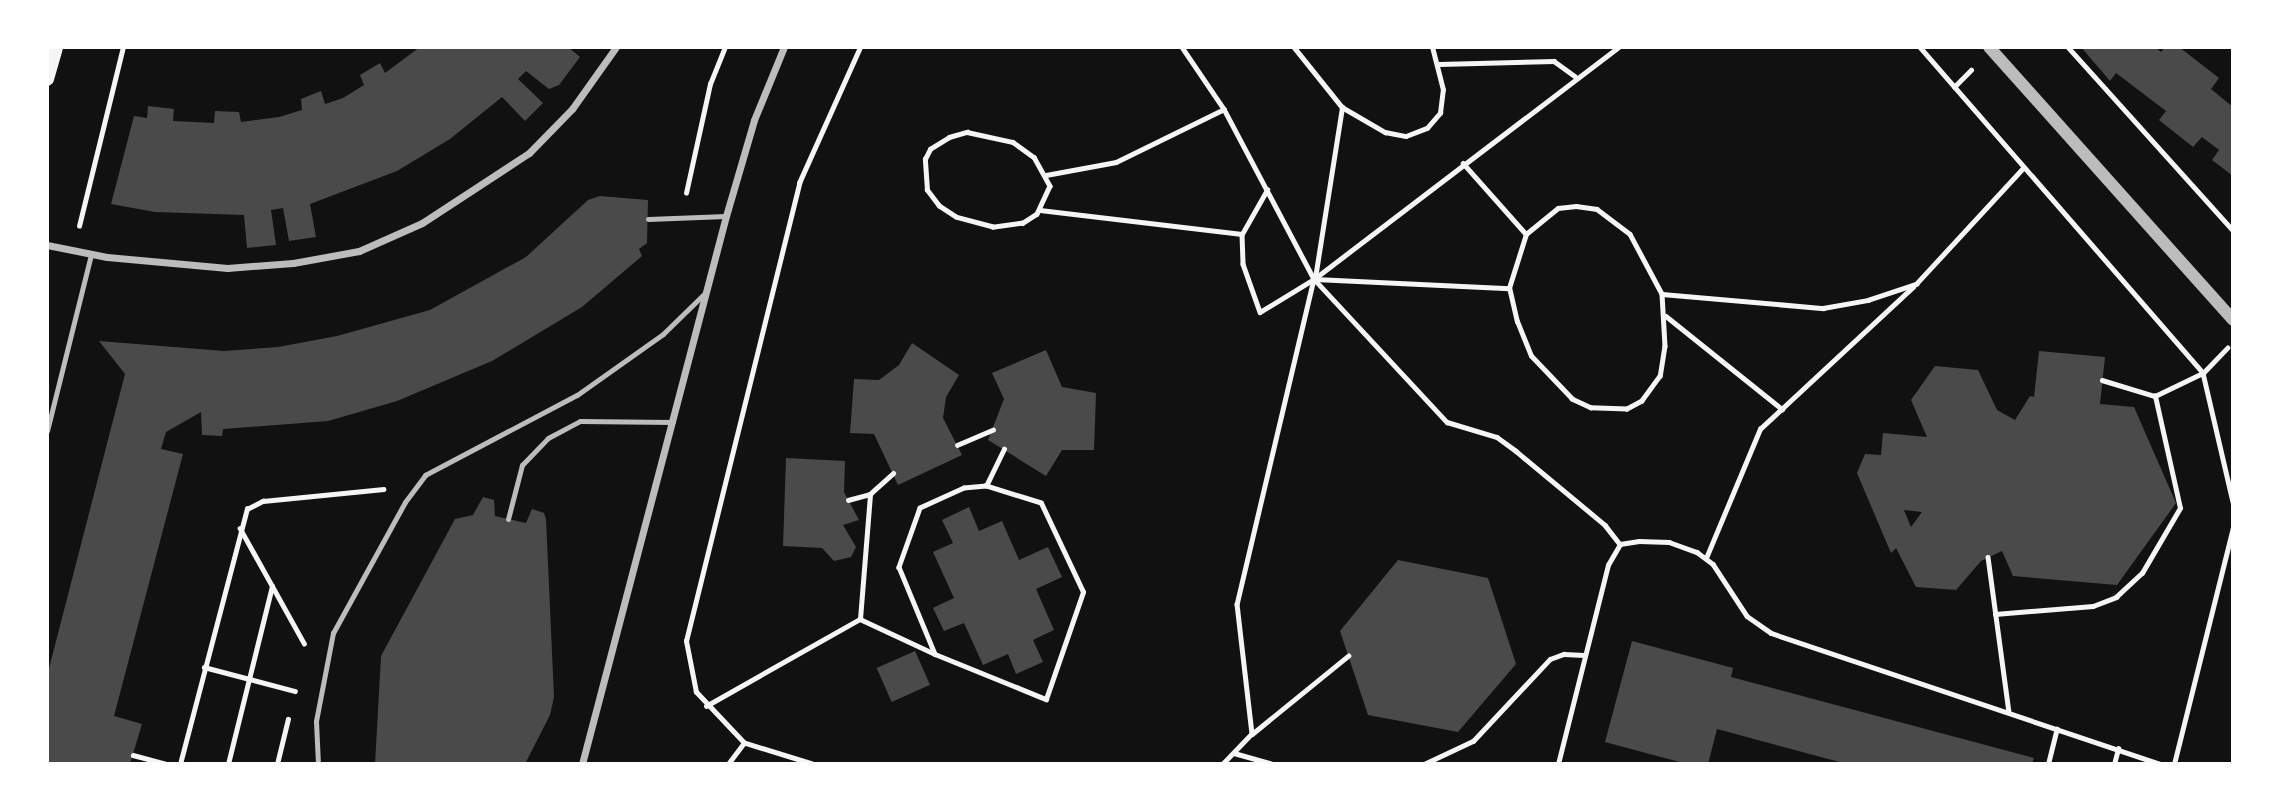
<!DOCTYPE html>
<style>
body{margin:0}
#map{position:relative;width:2280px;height:811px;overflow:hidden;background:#111;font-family:Rubik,sans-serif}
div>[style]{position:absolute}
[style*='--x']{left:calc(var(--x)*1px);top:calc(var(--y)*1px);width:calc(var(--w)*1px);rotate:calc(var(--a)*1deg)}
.building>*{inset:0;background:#4a4a4a;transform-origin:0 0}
.path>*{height:4.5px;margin:-2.25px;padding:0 2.25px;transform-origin:2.25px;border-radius:2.25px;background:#f5f5f5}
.service>*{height:5px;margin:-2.5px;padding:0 2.5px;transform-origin:2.5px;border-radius:2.5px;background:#bcbcbc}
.minor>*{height:7px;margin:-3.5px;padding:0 3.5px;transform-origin:3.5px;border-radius:3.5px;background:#bcbcbc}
.tertiary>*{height:12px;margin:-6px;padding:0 6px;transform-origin:6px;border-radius:6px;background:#bcbcbc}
.secondary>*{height:14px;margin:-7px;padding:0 7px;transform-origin:7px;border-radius:7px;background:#f5f5f5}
span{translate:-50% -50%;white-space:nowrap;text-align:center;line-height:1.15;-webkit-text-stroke:6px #fff;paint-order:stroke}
.frame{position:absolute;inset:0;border:49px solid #fff;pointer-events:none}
</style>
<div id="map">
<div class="building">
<i style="clip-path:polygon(420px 47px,568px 47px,580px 57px,559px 85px,549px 89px,526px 71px,518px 79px,543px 103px,525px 121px,502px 97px,450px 139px,397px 171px,310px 204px,316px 237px,289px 241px,283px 208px,271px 210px,276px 245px,247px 248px,244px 215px,155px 212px,111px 204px,134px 116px,147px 118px,148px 106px,174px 109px,173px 121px,214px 123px,215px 111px,239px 112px,241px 122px,279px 117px,302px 110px,301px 99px,321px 91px,325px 104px,343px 98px,364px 85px,360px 75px,380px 63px,385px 73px)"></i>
<i style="clip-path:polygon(2081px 47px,2155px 47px,2161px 52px,2165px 47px,2179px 47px,2219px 78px,2211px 89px,2233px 107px,2233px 176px,2212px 160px,2219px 150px,2202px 137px,2193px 147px,2159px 120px,2166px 111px,2116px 73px,2110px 81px)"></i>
<i style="clip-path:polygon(600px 196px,648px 200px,647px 243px,639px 249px,642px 256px,582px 307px,492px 361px,397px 401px,328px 421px,223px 429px,222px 436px,202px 435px,201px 412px,166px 432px,161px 449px,183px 454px,114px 716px,142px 724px,130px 764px,47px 764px,47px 676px,125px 374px,99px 341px,224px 351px,278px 347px,337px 336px,430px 310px,526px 257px,588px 200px)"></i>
<i style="clip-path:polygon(912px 343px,959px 375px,946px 397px,943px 418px,962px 455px,898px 485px,874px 434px,850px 433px,854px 379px,879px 380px,899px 365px)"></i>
<i style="clip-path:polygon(1046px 350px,1062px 387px,1096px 393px,1094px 450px,1062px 450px,1046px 476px,988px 440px,1004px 399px,992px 373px)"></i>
<i style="clip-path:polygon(evenodd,2039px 351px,2105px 357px,2100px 404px,2134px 407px,2176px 503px,2117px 585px,2013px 576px,2002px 551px,1981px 561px,1956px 590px,1916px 587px,1896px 548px,1891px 553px,1857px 473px,1865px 454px,1881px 455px,1883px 433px,1927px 437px,1911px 400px,1935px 366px,1978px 370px,1997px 410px,2015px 420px,2030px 396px,2034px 397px,2039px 351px,1904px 510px,1922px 512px,1911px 527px,1904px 510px)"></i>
<i style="clip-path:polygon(786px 458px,845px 461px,844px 492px,859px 520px,843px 525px,856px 547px,851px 557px,834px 561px,822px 548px,783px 546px)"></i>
<i style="clip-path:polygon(483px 497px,494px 500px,495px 516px,526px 523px,532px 509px,544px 513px,546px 519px,554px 697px,550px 715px,525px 764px,375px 764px,381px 656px,455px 519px,473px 515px)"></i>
<i style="clip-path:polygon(969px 507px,979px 531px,1002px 521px,1019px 560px,1048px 547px,1062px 577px,1036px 589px,1054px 630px,1033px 640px,1043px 662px,1016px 674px,1008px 654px,983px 665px,964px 623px,944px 631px,933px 608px,954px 598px,933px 552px,953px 543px,942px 520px)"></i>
<i style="clip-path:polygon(1398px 560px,1488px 578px,1516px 664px,1458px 732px,1368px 715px,1340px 631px)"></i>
<i style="clip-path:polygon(1632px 641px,1733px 668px,1731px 677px,2034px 758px,2032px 764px,1847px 764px,1717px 729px,1708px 764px,1687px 764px,1605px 742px)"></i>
<i style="left:915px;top:651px;width:37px;height:42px;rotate:66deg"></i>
</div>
<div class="path">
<i style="--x:1182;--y:47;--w:75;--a:55.9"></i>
<i style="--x:1224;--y:109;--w:192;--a:62.1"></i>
<i style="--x:1314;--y:279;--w:334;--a:103.3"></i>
<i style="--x:1237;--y:604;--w:131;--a:83.4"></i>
<i style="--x:1252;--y:734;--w:42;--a:134"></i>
<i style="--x:1294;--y:47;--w:77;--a:51.3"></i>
<i style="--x:1342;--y:107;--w:50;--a:30.2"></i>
<i style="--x:1385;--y:132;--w:21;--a:11"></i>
<i style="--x:1406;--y:136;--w:22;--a:-21"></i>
<i style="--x:1427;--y:128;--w:20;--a:-49"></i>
<i style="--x:1440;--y:113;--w:23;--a:-83"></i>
<i style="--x:1443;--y:90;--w:44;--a:-104.3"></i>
<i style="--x:1920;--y:47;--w:432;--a:49"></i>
<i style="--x:2203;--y:373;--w:132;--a:76.9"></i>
<i style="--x:2068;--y:47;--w:246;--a:48"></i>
<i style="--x:1439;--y:64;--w:115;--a:-1.5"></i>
<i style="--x:1554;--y:61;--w:26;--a:36"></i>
<i style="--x:1954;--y:87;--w:24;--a:-45"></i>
<i style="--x:967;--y:132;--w:47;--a:12.3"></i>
<i style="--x:1013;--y:142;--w:26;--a:36"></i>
<i style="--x:1034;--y:157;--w:33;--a:61"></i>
<i style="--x:1050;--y:186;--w:31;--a:115"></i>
<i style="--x:1037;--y:214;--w:17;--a:147"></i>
<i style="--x:1023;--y:223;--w:30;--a:172"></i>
<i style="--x:993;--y:227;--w:38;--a:-165"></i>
<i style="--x:956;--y:217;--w:20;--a:-147"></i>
<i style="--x:939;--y:206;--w:20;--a:-127"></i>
<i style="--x:927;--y:190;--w:31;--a:-94"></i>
<i style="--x:925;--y:159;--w:11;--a:-63"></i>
<i style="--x:930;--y:149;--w:22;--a:-32"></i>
<i style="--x:949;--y:137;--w:19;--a:-16"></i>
<i style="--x:1463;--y:163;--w:95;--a:48.4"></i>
<i style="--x:1046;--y:175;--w:71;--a:-10.5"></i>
<i style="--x:1116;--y:162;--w:120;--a:-26.1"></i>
<i style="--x:686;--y:193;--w:112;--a:-77.6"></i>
<i style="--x:710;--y:84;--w:40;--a:-68"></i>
<i style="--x:1576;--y:206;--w:21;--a:8"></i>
<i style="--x:1597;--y:209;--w:41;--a:37.1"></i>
<i style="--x:1630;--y:234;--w:68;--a:61.9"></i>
<i style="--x:1662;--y:294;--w:52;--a:86.7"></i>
<i style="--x:1665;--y:346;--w:30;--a:99"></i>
<i style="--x:1660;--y:376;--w:31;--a:126"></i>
<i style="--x:1642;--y:401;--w:17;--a:152"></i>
<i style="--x:1627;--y:409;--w:36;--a:-178"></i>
<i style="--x:1591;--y:408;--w:21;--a:-155"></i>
<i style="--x:1572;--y:399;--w:59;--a:-133.6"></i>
<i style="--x:1531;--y:356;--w:37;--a:-112"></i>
<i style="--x:1517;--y:322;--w:35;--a:-103"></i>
<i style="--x:1509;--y:288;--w:57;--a:-72.5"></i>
<i style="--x:1526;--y:234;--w:41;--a:-39.1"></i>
<i style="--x:1558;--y:208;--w:18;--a:-6"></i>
<i style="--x:1040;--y:210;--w:203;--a:6.8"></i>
<i style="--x:1242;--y:234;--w:51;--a:-60.4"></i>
<i style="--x:79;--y:226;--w:184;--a:-76.2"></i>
<i style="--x:1242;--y:234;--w:30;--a:88"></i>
<i style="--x:1243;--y:264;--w:51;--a:70.5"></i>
<i style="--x:1260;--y:312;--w:63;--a:-31.4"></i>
<i style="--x:1314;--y:279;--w:382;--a:-37.3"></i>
<i style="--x:1315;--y:278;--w:173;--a:-81"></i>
<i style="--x:1315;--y:279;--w:194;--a:2.7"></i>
<i style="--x:1315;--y:280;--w:194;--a:47.1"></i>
<i style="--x:1447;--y:422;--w:52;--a:16.7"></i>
<i style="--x:1497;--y:437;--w:24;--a:36"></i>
<i style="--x:1516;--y:451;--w:116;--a:39.7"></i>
<i style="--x:1605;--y:525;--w:24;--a:52"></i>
<i style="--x:1662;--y:294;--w:162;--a:5"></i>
<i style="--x:1823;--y:308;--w:46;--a:-10.1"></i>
<i style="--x:1868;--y:300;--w:51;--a:-18.4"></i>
<i style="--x:1916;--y:284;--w:158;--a:-47.3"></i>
<i style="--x:1666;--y:316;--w:149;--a:38.7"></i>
<i style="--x:2102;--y:380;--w:55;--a:16.8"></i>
<i style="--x:2155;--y:396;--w:53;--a:-25.6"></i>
<i style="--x:2203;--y:373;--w:35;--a:-46"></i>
<i style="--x:957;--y:445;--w:39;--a:-23"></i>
<i style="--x:986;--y:486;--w:41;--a:-64.1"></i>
<i style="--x:848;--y:500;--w:23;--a:-15"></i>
<i style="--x:870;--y:494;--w:31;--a:-42"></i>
<i style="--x:240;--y:528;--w:132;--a:60.9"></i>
<i style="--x:1988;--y:557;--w:156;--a:82.3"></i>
<i style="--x:1706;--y:558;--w:140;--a:-67.3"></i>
<i style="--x:1760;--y:429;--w:209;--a:-42.9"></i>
<i style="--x:1995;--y:614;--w:98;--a:-4.7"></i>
<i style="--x:2093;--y:606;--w:25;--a:-21"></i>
<i style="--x:2116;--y:597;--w:35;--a:-43"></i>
<i style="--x:2142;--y:573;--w:75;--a:-59.7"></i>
<i style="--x:2180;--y:508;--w:115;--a:-102.6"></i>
<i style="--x:860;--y:619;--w:125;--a:-85.4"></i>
<i style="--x:204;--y:667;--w:94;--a:14.8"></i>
<i style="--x:706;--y:706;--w:177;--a:-29.5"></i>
<i style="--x:860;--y:619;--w:83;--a:25"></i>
<i style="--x:935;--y:654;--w:120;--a:22.1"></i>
<i style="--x:1046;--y:699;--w:113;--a:-70.9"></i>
<i style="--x:1083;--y:592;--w:98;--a:-115.3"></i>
<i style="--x:1041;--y:503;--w:58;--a:-162.8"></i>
<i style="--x:986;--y:486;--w:22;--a:175"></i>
<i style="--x:964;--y:488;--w:48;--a:155.6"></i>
<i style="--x:920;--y:508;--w:63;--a:109.6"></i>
<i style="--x:899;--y:567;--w:94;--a:67.5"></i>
<i style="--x:1252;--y:734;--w:124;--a:-39.1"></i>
<i style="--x:1234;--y:753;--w:41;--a:15.8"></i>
<i style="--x:133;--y:755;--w:35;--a:15"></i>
<i style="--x:180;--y:764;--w:264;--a:-75.3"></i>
<i style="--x:247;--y:509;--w:18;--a:-27"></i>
<i style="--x:263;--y:501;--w:121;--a:-5.7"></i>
<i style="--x:228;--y:764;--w:183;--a:-76.1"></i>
<i style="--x:277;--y:764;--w:46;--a:-76.3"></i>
<i style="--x:728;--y:764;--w:26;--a:-53"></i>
<i style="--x:812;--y:764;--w:71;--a:-162.8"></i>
<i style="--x:744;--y:743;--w:70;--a:-133.3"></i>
<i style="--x:696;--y:692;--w:52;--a:-101.1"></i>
<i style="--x:686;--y:641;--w:472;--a:-76.1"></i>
<i style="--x:799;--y:183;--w:149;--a:-65.8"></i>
<i style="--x:1424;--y:764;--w:54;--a:-25.1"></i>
<i style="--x:1473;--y:741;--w:112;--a:-46.8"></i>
<i style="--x:1550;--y:659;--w:15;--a:-20"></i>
<i style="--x:1564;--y:654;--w:20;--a:3"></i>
<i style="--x:1558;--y:764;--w:205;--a:-75.9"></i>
<i style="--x:1608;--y:565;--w:24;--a:-60"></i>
<i style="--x:1620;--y:544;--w:19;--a:-9"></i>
<i style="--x:1639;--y:541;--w:30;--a:2"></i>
<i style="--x:1669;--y:542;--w:30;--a:20"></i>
<i style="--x:1697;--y:552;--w:20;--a:37"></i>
<i style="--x:1713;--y:564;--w:62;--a:56.8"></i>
<i style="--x:1747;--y:616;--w:29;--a:35"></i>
<i style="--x:1771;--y:633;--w:410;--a:18.6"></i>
<i style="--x:2048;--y:764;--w:36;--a:-76"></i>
<i style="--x:2114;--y:764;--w:16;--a:-75"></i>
<i style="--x:2174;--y:764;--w:243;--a:-76"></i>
</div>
<div class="service">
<i style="--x:648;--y:219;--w:78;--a:-2.2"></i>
<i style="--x:47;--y:431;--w:182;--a:-76"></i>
<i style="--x:508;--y:519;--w:56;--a:-75.5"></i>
<i style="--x:522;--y:465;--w:37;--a:-46"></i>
<i style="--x:548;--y:438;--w:36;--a:-28"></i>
<i style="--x:580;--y:421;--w:93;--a:0.6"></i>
<i style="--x:318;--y:764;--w:43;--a:-92.7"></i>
<i style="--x:316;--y:721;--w:90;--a:-79.1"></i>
<i style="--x:333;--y:633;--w:149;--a:-61.2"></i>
<i style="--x:405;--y:502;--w:34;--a:-53"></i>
<i style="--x:425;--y:475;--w:172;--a:-27.8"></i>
<i style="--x:577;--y:395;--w:105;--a:-35.3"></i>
<i style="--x:663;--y:334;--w:59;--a:-44.3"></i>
</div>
<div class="minor">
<i style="--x:47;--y:245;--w:61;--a:11.3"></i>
<i style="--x:107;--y:257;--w:121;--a:5.2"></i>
<i style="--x:227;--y:268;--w:66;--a:-4.3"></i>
<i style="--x:293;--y:263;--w:67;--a:-10.3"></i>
<i style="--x:359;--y:251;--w:69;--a:-24"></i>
<i style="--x:422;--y:223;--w:128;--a:-33.2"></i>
<i style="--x:529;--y:153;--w:62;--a:-45.7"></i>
<i style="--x:572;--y:109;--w:76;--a:-54.6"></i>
<i style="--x:582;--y:764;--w:567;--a:-75.28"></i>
<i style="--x:726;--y:216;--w:100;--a:-73.7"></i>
<i style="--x:754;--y:120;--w:79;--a:-67.7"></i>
</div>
<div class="tertiary">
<i style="--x:1989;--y:47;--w:366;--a:48.2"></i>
</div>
<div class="secondary">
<i style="--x:47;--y:79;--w:33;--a:-74"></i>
</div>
<div class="frame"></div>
</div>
